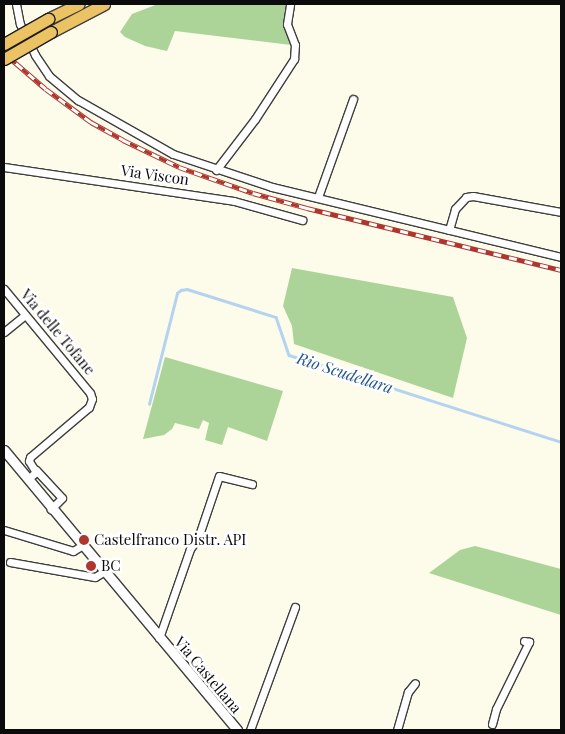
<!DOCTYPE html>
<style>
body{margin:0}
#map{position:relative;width:565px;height:734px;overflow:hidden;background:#fdfcea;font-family:"Playfair Display",serif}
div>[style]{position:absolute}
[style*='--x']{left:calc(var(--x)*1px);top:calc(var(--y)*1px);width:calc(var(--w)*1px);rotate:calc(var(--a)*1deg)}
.forest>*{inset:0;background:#add498}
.stream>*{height:2.5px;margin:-1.25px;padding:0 1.25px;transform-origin:1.25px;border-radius:1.25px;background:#b3d3f1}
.roads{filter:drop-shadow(1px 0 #3e3e3e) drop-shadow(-1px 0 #3e3e3e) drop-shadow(0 1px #3e3e3e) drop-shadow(0 -1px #3e3e3e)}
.minor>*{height:7px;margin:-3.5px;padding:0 3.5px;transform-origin:3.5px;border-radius:3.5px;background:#fff}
.tertiary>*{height:9px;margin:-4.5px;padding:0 4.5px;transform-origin:4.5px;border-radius:4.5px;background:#fff}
.trunk>*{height:11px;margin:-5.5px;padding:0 5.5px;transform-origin:5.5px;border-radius:5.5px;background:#ecc364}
.rail>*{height:4.5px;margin-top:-2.25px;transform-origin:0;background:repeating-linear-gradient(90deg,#fff 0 8px,#af362f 0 16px);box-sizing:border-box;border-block:1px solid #af362f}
.bridges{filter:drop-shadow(1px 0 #1c1c1c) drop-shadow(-1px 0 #1c1c1c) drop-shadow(0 1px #1c1c1c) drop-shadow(0 -1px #1c1c1c)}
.trunk-bridge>*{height:11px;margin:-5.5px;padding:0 5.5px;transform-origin:5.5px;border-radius:5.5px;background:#ecc364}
.dots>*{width:14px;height:14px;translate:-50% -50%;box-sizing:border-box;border:2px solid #fff;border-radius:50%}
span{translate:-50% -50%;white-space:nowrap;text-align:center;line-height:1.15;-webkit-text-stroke:5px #fff;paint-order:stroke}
.street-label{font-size:15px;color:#0b0b0b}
.poi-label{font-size:15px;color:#0b0b0b}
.left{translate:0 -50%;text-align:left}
.water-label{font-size:16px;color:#1f5491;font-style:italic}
.frame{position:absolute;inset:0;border:5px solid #0b0b0b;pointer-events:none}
</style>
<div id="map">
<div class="forest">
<i style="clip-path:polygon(158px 4px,287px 4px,284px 27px,291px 45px,175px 31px,167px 51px,145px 46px,125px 37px,120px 32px,132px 14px)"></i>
<i style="clip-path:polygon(292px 268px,453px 297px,467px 338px,453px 398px,294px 344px,292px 326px,283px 306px)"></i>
<i style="clip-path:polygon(165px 357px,283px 391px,267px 441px,228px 427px,222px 445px,205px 440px,209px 423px,203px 420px,199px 429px,175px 423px,172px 429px,164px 435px,143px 439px)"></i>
<i style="clip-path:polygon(475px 546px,561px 569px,561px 615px,429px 573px,460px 550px)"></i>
</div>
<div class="stream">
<i style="--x:149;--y:404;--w:114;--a:-75.8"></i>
<i style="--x:177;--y:293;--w:5;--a:-37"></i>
<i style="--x:181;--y:290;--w:6;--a:-9"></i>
<i style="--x:187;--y:289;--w:93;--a:17.5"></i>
<i style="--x:276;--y:317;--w:40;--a:71.1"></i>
<i style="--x:289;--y:355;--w:286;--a:17.7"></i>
</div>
<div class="roads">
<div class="minor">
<i style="--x:16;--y:4;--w:20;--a:79"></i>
<i style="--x:20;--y:24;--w:34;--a:64"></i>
<i style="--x:35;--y:55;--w:25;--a:56"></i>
<i style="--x:49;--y:76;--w:38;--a:40"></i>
<i style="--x:78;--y:100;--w:109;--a:29.6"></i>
<i style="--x:173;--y:154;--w:104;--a:18.4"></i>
<i style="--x:272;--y:187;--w:297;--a:13.6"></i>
<i style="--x:4;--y:167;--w:232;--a:8.4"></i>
<i style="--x:234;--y:201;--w:71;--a:15.6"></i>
<i style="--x:216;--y:170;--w:64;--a:-52.6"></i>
<i style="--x:255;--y:119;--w:72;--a:-57"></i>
<i style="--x:294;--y:59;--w:14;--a:-86"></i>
<i style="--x:295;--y:45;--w:22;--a:-111"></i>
<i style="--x:287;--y:24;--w:20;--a:-81"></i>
<i style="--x:318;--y:197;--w:104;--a:-70.3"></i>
<i style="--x:449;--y:230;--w:22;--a:-74"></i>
<i style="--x:455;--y:209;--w:16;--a:-47"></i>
<i style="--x:466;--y:197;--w:7;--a:-8"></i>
<i style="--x:473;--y:196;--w:89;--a:10.3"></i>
<i style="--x:4;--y:289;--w:135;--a:50.4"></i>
<i style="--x:90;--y:393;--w:6;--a:72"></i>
<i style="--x:92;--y:399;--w:9;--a:111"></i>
<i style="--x:89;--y:407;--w:77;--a:139.7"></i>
<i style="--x:30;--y:457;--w:4;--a:104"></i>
<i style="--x:29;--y:461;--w:13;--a:58"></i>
<i style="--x:36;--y:472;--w:11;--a:139"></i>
<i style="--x:4;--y:332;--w:27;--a:-39"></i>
<i style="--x:36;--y:470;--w:38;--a:47"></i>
<i style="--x:62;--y:498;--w:16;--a:135"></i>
<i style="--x:4;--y:530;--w:72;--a:16.9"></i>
<i style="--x:73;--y:551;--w:12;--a:-31"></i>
<i style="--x:10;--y:562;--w:86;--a:10"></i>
<i style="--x:95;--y:577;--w:12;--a:-31"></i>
<i style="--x:159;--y:638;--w:94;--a:-70.8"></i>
<i style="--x:190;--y:549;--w:14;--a:-54"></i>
<i style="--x:198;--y:538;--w:65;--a:-71.3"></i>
<i style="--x:219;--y:476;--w:34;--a:14"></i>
<i style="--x:492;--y:724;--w:16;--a:-75"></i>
<i style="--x:496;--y:709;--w:75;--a:-63.8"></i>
<i style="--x:529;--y:642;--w:5;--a:-169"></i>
<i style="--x:250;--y:730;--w:131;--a:-69.9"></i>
<i style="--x:397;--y:730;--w:40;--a:-74"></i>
<i style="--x:408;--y:692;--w:11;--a:-52"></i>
</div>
<div class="tertiary">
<i style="--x:4;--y:450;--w:364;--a:50.2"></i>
</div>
<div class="trunk">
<i style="--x:48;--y:19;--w:34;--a:-26"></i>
<i style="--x:51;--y:32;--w:60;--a:-27.8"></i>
</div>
</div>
<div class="rail">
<i style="--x:4;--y:53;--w:55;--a:40.6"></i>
<i style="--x:46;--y:89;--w:56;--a:36.3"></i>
<i style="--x:91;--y:122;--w:37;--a:29"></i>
<i style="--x:123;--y:140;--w:62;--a:25.7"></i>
<i style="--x:179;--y:167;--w:78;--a:19.4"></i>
<i style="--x:253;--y:193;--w:56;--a:15.5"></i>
<i style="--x:307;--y:208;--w:261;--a:13.7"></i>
</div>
<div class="bridges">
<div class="trunk-bridge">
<i style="--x:4;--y:44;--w:51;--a:-29.6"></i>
<i style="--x:4;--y:59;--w:54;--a:-29.9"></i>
</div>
</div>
<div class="dots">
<i style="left:84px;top:540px;background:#af362f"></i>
<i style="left:91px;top:566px;background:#af362f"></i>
</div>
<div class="street-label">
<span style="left:155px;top:175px;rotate:8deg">Via Viscon</span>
<span style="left:58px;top:332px;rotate:50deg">Via delle Tofane</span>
<span style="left:208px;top:675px;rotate:50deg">Via Castellana</span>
</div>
<div class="poi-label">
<span class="left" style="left:94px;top:540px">Castelfranco Distr. API</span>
<span class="left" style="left:101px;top:566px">BC</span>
</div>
<div class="water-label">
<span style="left:345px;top:373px;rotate:18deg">Rio Scudellara</span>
</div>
<div class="frame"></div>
</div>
